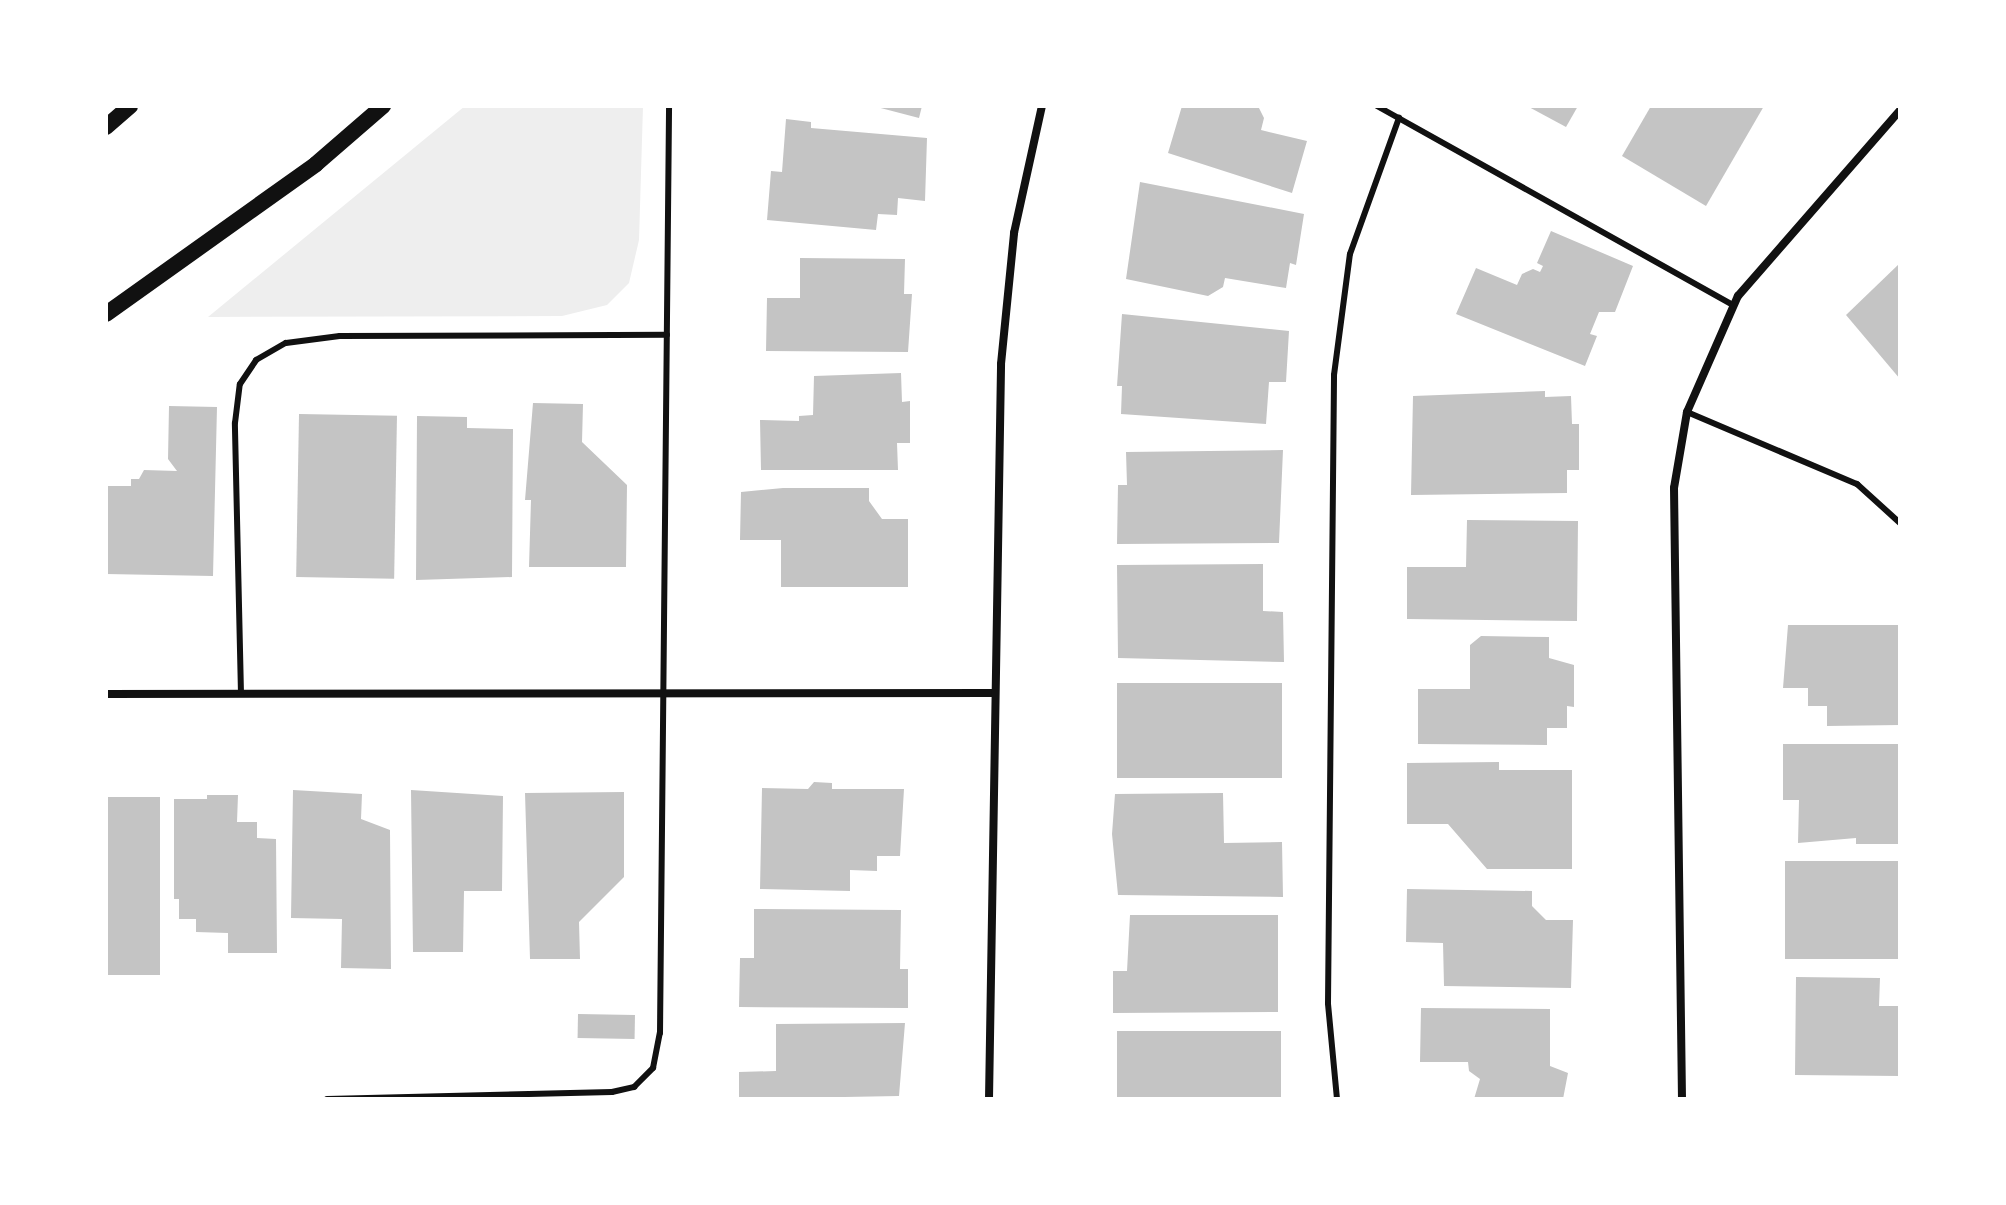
<!DOCTYPE html>
<style>
body{margin:0}
#map{position:relative;width:2006px;height:1205px;overflow:hidden;background:#fff;font-family:"Exo 2",sans-serif}
div>[style]{position:absolute}
[style*='--x']{left:calc(var(--x)*1px);top:calc(var(--y)*1px);width:calc(var(--w)*1px);rotate:calc(var(--a)*1deg)}
.green>*{inset:0;background:#eee}
.building>*{inset:0;background:#c4c4c4;transform-origin:0 0}
.service>*{height:6px;margin:-3px;padding:0 3px;transform-origin:3px;border-radius:3px;background:#111}
.minor>*{height:8px;margin:-4px;padding:0 4px;transform-origin:4px;border-radius:4px;background:#111}
.secondary>*{height:16px;margin:-8px;padding:0 8px;transform-origin:8px;border-radius:8px;background:#111}
span{translate:-50% -50%;white-space:nowrap;text-align:center;line-height:1.15;-webkit-text-stroke:6px #fff;paint-order:stroke}
.frame{position:absolute;inset:0;border:108px solid #fff;pointer-events:none}
</style>
<div id="map">
<div class="green">
<i style="clip-path:polygon(465px 106px,643px 106px,639px 240px,629px 283px,607px 305px,562px 316px,208px 317px)"></i>
</div>
<div class="building">
<i style="clip-path:polygon(873px 106px,922px 106px,919px 118px)"></i>
<i style="clip-path:polygon(1182px 106px,1258px 106px,1264px 118px,1261px 130px,1307px 141px,1292px 193px,1168px 153px)"></i>
<i style="clip-path:polygon(1527px 106px,1578px 106px,1566px 127px)"></i>
<i style="clip-path:polygon(1651px 106px,1764px 106px,1706px 206px,1622px 156px)"></i>
<i style="clip-path:polygon(786px 119px,811px 122px,811px 128px,927px 138px,925px 201px,898px 198px,897px 215px,878px 214px,876px 230px,767px 220px,771px 171px,782px 172px)"></i>
<i style="clip-path:polygon(1140px 182px,1304px 214px,1296px 265px,1290px 263px,1286px 288px,1225px 278px,1223px 287px,1208px 296px,1126px 279px)"></i>
<i style="clip-path:polygon(1551px 231px,1633px 266px,1615px 312px,1599px 312px,1590px 334px,1597px 336px,1585px 366px,1456px 314px,1476px 268px,1517px 285px,1522px 274px,1533px 269px,1540px 272px,1543px 266px,1537px 263px)"></i>
<i style="clip-path:polygon(800px 258px,905px 259px,904px 294px,912px 294px,908px 352px,766px 351px,767px 298px,800px 298px)"></i>
<i style="clip-path:polygon(1900px 263px,1900px 379px,1846px 315px)"></i>
<i style="clip-path:polygon(1122px 314px,1289px 331px,1286px 382px,1269px 382px,1266px 424px,1121px 414px,1122px 386px,1117px 386px)"></i>
<i style="clip-path:polygon(901px 373px,902px 402px,910px 401px,910px 443px,897px 443px,898px 470px,761px 470px,760px 420px,799px 421px,799px 416px,813px 415px,814px 376px)"></i>
<i style="clip-path:polygon(1545px 391px,1545px 397px,1571px 396px,1572px 424px,1579px 424px,1579px 470px,1567px 470px,1567px 493px,1411px 495px,1413px 396px)"></i>
<i style="clip-path:polygon(533px 403px,583px 404px,582px 442px,627px 485px,626px 567px,529px 567px,531px 500px,525px 500px)"></i>
<i style="clip-path:polygon(169px 406px,217px 407px,213px 576px,106px 574px,106px 486px,131px 486px,131px 479px,139px 479px,144px 470px,177px 471px,168px 459px)"></i>
<i style="left:299px;top:414px;width:98px;height:163px;rotate:1deg"></i>
<i style="clip-path:polygon(417px 416px,467px 417px,467px 428px,513px 429px,512px 577px,416px 580px)"></i>
<i style="clip-path:polygon(1283px 450px,1279px 543px,1117px 544px,1118px 485px,1127px 485px,1126px 452px)"></i>
<i style="clip-path:polygon(783px 488px,869px 488px,869px 501px,882px 519px,908px 519px,908px 587px,781px 587px,781px 540px,740px 540px,741px 492px)"></i>
<i style="clip-path:polygon(1467px 520px,1578px 521px,1577px 621px,1407px 619px,1407px 567px,1466px 567px)"></i>
<i style="clip-path:polygon(1263px 564px,1263px 611px,1283px 612px,1284px 662px,1118px 658px,1117px 565px)"></i>
<i style="clip-path:polygon(1788px 625px,1900px 625px,1900px 725px,1827px 726px,1827px 706px,1808px 706px,1808px 688px,1783px 688px)"></i>
<i style="clip-path:polygon(1481px 636px,1549px 637px,1549px 658px,1574px 665px,1574px 707px,1567px 706px,1567px 728px,1547px 728px,1547px 745px,1418px 744px,1418px 689px,1470px 689px,1470px 645px)"></i>
<i style="left:1282px;top:683px;width:95px;height:165px;rotate:90deg"></i>
<i style="clip-path:polygon(1783px 744px,1900px 744px,1900px 844px,1856px 844px,1856px 838px,1798px 843px,1799px 800px,1783px 800px)"></i>
<i style="clip-path:polygon(1499px 762px,1499px 770px,1572px 770px,1572px 869px,1487px 869px,1448px 824px,1407px 824px,1407px 763px)"></i>
<i style="clip-path:polygon(814px 782px,832px 783px,832px 789px,904px 789px,900px 856px,877px 856px,877px 871px,850px 870px,850px 891px,760px 889px,762px 788px,808px 789px)"></i>
<i style="clip-path:polygon(293px 790px,362px 794px,361px 819px,390px 830px,391px 969px,341px 968px,342px 919px,291px 918px)"></i>
<i style="clip-path:polygon(411px 790px,503px 796px,502px 891px,464px 891px,463px 952px,413px 952px)"></i>
<i style="clip-path:polygon(624px 792px,624px 877px,579px 922px,580px 959px,530px 959px,525px 793px)"></i>
<i style="clip-path:polygon(1223px 793px,1224px 843px,1282px 842px,1283px 897px,1118px 895px,1112px 834px,1115px 794px)"></i>
<i style="clip-path:polygon(207px 795px,238px 795px,237px 822px,257px 822px,257px 838px,276px 839px,277px 953px,228px 953px,228px 933px,196px 932px,196px 919px,179px 919px,179px 899px,174px 899px,174px 799px,207px 799px)"></i>
<i style="left:106px;top:797px;width:54px;height:178px"></i>
<i style="left:1785px;top:861px;width:115px;height:98px"></i>
<i style="clip-path:polygon(1407px 889px,1532px 891px,1532px 906px,1546px 920px,1573px 920px,1571px 988px,1444px 986px,1443px 943px,1406px 942px)"></i>
<i style="clip-path:polygon(754px 909px,901px 910px,900px 969px,908px 969px,908px 1008px,739px 1007px,740px 958px,754px 958px)"></i>
<i style="clip-path:polygon(1130px 915px,1278px 915px,1278px 1012px,1113px 1013px,1113px 971px,1127px 971px)"></i>
<i style="clip-path:polygon(1796px 977px,1880px 978px,1879px 1006px,1900px 1006px,1900px 1076px,1795px 1075px)"></i>
<i style="clip-path:polygon(1421px 1008px,1550px 1009px,1550px 1066px,1568px 1073px,1563px 1099px,1474px 1099px,1480px 1079px,1469px 1071px,1468px 1062px,1420px 1062px)"></i>
<i style="left:578px;top:1014px;width:57px;height:24px;rotate:1deg"></i>
<i style="clip-path:polygon(905px 1023px,899px 1096px,739px 1099px,739px 1072px,776px 1071px,776px 1024px)"></i>
<i style="left:1117px;top:1031px;width:164px;height:68px"></i>
</div>
<div class="service">
<i style="--x:1377;--y:106;--w:408;--a:29.2"></i>
<i style="--x:1687;--y:412;--w:185;--a:23"></i>
<i style="--x:1857;--y:484;--w:58;--a:42.2"></i>
<i style="--x:241;--y:694;--w:271;--a:-91.3"></i>
<i style="--x:235;--y:423;--w:39;--a:-83"></i>
<i style="--x:240;--y:384;--w:29;--a:-56"></i>
<i style="--x:256;--y:360;--w:34;--a:-30"></i>
<i style="--x:286;--y:343;--w:54;--a:-7.4"></i>
<i style="--x:340;--y:336;--w:327;--a:-0.2"></i>
<i style="--x:327;--y:1099;--w:285;--a:-1.4"></i>
<i style="--x:612;--y:1092;--w:23;--a:-13"></i>
<i style="--x:634;--y:1087;--w:27;--a:-45"></i>
<i style="--x:653;--y:1068;--w:36;--a:-79"></i>
<i style="--x:660;--y:1033;--w:927;--a:-89.44"></i>
<i style="--x:1337;--y:1099;--w:96;--a:-95.4"></i>
<i style="--x:1328;--y:1003;--w:628;--a:-89.45"></i>
<i style="--x:1334;--y:375;--w:122;--a:-82.5"></i>
<i style="--x:1350;--y:254;--w:145;--a:-70.2"></i>
</div>
<div class="minor">
<i style="--x:106;--y:694;--w:889;--a:-0.06"></i>
<i style="--x:989;--y:1099;--w:735;--a:-89.06"></i>
<i style="--x:1001;--y:364;--w:132;--a:-84.3"></i>
<i style="--x:1014;--y:233;--w:130;--a:-77.6"></i>
<i style="--x:1682;--y:1099;--w:611;--a:-90.75"></i>
<i style="--x:1674;--y:488;--w:77;--a:-80.3"></i>
<i style="--x:1687;--y:412;--w:127;--a:-66.3"></i>
<i style="--x:1738;--y:296;--w:247;--a:-48.9"></i>
</div>
<div class="secondary">
<i style="--x:106;--y:127;--w:32;--a:-41"></i>
<i style="--x:106;--y:314;--w:258;--a:-35.5"></i>
<i style="--x:316;--y:164;--w:89;--a:-40.9"></i>
</div>
<div class="frame"></div>
</div>
